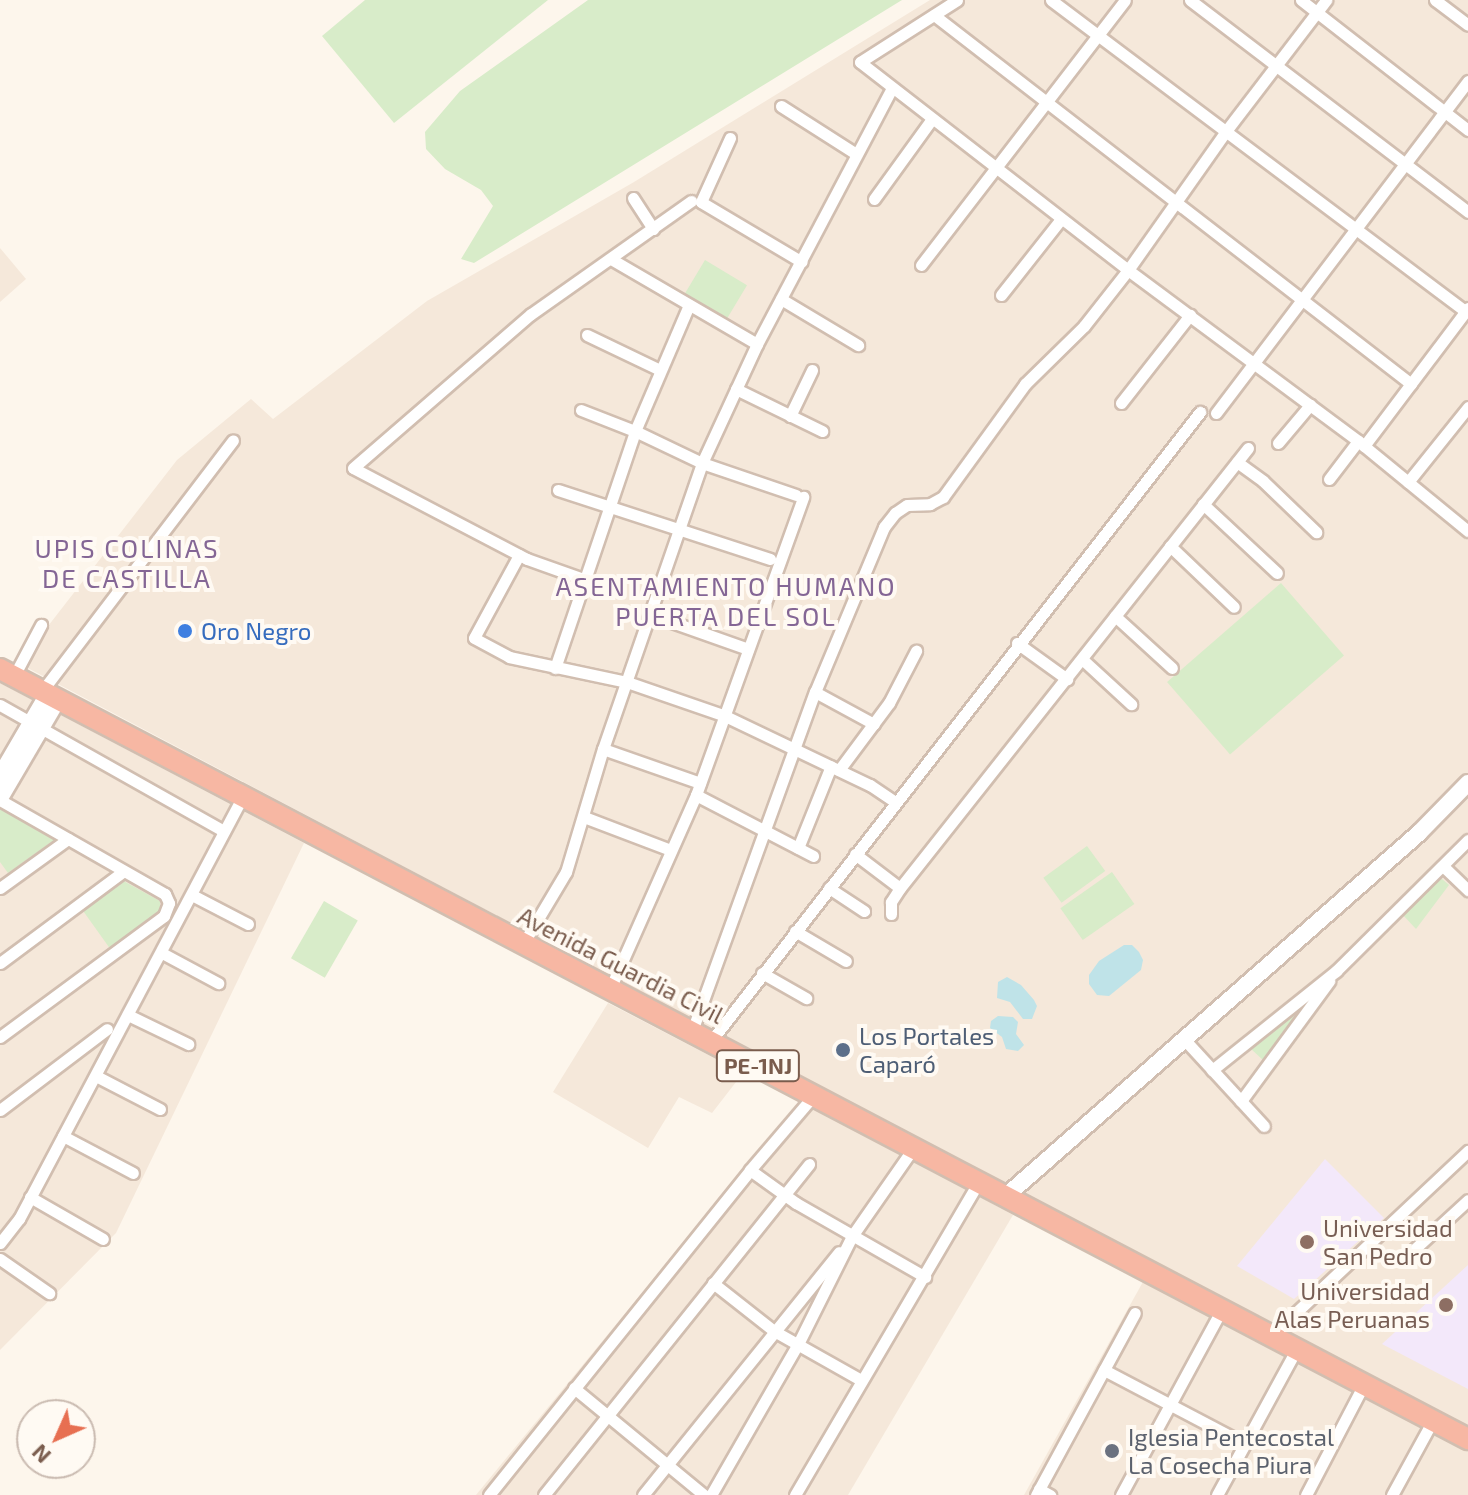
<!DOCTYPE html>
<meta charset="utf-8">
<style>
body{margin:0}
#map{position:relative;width:1468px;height:1495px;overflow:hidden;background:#fdf6ec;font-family:"Exo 2",sans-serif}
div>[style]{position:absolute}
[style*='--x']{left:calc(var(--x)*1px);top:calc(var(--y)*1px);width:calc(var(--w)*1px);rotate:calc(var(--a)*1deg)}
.residential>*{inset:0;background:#f5e8da}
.education>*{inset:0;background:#f3e8fa}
.green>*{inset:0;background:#d8ecc9;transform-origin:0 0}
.water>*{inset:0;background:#bfe3e8}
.roads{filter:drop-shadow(2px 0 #d1beb0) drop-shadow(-2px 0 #d1beb0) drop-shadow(0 2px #d1beb0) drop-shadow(0 -2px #d1beb0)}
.street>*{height:11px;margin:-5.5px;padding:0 5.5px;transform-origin:5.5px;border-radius:5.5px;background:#fff}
.secondary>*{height:16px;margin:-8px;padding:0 8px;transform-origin:8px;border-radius:8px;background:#fff}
.highway>*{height:20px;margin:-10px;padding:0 10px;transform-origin:10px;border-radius:10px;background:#f7b7a3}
.dots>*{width:22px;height:22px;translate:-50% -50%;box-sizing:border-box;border:4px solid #fffaf3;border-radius:50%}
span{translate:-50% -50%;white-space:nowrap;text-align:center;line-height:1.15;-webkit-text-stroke:8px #fffaf3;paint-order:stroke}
.shield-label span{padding:2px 6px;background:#fffaf3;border:2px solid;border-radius:6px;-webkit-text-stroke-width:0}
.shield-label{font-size:22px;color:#7a5c4d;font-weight:700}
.shop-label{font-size:24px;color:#366cbe}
.left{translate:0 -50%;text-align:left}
.street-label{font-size:24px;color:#7a5c4d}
.service-label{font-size:24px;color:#4e5e75}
.education-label{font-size:24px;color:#785e54}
.right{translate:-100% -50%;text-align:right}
.worship-label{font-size:24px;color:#5b616d}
.neighbourhood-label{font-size:26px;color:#846695;letter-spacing:2px}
.north{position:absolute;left:16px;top:1399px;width:80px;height:80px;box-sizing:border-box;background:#fffaf3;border:2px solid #cabbb1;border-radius:50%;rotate:225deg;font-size:22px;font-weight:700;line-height:32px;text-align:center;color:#7a5c4d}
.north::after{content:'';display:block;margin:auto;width:28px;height:36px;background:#e76f51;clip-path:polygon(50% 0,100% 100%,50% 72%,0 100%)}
</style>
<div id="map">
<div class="residential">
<i style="clip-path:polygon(930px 0,1468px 0,1468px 1428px,22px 665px,45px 630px,177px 460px,251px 399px,273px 419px,427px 301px,634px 182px)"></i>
<i style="clip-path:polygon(0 248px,26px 279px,0 302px)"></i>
<i style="clip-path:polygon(0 683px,304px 843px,116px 1233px,0 1350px)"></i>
<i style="clip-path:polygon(608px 1003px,743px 1073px,712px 1113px,679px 1097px,648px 1148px,553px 1092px)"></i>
<i style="clip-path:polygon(801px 1099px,1013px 1215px,848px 1495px,476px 1495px)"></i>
<i style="clip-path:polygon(1144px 1280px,1468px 1450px,1468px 1495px,1024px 1495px)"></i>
</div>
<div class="education">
<i style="clip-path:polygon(1325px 1159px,1384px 1218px,1294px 1299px,1237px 1266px)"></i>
<i style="clip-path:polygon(1468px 1265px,1468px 1389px,1382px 1344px)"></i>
</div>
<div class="green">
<i style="clip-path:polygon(365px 0,548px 0,394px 123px,322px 36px)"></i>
<i style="clip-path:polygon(588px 0,902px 0,474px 263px,461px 259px,493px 206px,481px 190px,445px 169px,426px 149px,425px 132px,460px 91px)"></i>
<i style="left:705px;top:260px;width:49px;height:39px;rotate:31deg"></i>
<i style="left:1281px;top:583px;width:96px;height:151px;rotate:49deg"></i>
<i style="clip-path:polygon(3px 806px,57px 838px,8px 873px,0 862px,0 809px)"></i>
<i style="left:1087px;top:846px;width:31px;height:54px;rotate:54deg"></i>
<i style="left:1112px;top:872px;width:39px;height:63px;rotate:55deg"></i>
<i style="clip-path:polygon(1441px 878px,1449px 885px,1416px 929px,1401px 913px)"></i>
<i style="clip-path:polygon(120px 879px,160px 901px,160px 913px,111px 950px,81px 908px)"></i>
<i style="left:324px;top:901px;width:39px;height:66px;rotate:30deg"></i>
<i style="clip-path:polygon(1319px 990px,1264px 1061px,1250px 1048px)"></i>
</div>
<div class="water">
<i style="clip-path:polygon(1124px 945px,1132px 945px,1139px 952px,1143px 960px,1141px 970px,1109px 996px,1097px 995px,1089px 984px,1089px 975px,1099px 961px)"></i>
<i style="clip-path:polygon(1007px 977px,1021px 985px,1034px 1000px,1037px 1006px,1032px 1019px,1023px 1019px,1010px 1002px,997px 998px,998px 982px)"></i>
<i style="clip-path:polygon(998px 1016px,1013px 1017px,1018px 1022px,1016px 1034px,1024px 1045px,1018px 1051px,1006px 1049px,1002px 1037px,990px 1028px,991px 1021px)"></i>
</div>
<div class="roads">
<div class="street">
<i style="--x:957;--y:0;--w:115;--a:147.4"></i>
<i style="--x:860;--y:62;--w:339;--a:37.8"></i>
<i style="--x:1128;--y:270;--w:287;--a:36.6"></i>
<i style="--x:1358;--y:441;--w:142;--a:39.3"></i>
<i style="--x:1051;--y:0;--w:518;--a:36.91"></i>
<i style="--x:1190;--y:0;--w:350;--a:37.3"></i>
<i style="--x:1301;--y:0;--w:212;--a:37.9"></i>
<i style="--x:1435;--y:0;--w:41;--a:37.1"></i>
<i style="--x:934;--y:15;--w:603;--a:37.72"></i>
<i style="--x:781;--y:106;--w:89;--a:32.6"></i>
<i style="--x:730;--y:138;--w:70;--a:114.4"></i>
<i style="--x:701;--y:202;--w:117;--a:30.7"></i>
<i style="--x:633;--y:198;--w:37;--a:57"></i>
<i style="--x:874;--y:199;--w:99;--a:-54.1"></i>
<i style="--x:611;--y:259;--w:169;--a:30.2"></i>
<i style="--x:921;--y:265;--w:334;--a:-52.4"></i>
<i style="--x:1001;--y:295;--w:97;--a:-51.7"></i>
<i style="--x:781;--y:299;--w:90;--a:30.9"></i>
<i style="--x:587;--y:335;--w:79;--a:25.6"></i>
<i style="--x:736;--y:389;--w:96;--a:26"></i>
<i style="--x:1121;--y:403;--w:112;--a:-51.9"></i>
<i style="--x:581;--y:410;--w:58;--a:21.3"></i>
<i style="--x:635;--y:431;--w:74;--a:25.5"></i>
<i style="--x:702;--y:463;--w:99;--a:18.8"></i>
<i style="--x:1216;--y:413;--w:417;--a:-52.8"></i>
<i style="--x:790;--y:416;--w:51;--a:-64.4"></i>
<i style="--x:1278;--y:443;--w:50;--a:-49.9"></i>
<i style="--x:1364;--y:446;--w:173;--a:-53"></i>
<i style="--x:1237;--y:462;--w:32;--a:36"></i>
<i style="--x:1263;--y:481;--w:74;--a:43.9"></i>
<i style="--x:1329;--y:479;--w:48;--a:-52.7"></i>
<i style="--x:1408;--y:482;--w:96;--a:-51.3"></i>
<i style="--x:558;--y:490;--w:223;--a:18"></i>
<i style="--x:1203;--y:504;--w:101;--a:43"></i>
<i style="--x:1170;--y:546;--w:88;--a:43.6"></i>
<i style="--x:519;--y:555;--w:94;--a:118.5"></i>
<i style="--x:474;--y:638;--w:40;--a:28"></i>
<i style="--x:509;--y:657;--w:121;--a:12"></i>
<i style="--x:627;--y:682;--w:102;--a:19"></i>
<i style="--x:723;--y:715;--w:163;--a:25.5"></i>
<i style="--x:870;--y:785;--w:30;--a:34"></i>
<i style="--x:586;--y:580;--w:63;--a:-160.4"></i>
<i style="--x:527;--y:559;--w:196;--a:-152.4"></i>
<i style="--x:353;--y:468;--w:235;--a:-40.9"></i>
<i style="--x:531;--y:314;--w:196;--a:-35.2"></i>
<i style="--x:652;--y:615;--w:102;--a:19.5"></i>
<i style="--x:1115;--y:616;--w:77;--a:42.4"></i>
<i style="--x:1017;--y:643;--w:62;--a:35.8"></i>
<i style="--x:1082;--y:659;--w:67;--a:42.6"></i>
<i style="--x:555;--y:668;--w:250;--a:-71.3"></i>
<i style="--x:635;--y:431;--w:137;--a:-66.8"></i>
<i style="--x:14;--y:676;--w:58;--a:-62.1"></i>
<i style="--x:42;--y:691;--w:315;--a:-52.7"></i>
<i style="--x:815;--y:692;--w:67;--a:28.5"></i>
<i style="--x:0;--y:705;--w:257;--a:29.4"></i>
<i style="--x:603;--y:749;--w:103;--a:19.3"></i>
<i style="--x:839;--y:770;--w:84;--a:-53.3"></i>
<i style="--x:889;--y:703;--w:59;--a:-62.6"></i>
<i style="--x:696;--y:795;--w:132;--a:27.5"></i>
<i style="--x:0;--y:800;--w:190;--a:29.7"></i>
<i style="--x:165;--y:894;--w:10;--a:66"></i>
<i style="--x:169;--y:903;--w:14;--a:111"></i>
<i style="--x:164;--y:916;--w:204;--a:143.6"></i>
<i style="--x:584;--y:817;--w:93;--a:20.8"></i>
<i style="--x:798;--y:848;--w:88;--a:-68.1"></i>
<i style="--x:855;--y:854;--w:56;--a:37.1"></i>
<i style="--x:900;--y:888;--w:17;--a:123"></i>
<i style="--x:891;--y:902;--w:12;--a:90"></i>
<i style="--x:1443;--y:866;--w:35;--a:44"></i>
<i style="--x:0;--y:888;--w:84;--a:-35.8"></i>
<i style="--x:829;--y:888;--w:42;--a:33.3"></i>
<i style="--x:900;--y:888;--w:561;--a:-51.66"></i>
<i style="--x:192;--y:895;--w:63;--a:27.4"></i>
<i style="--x:795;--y:931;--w:59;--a:30.5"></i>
<i style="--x:523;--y:944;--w:84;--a:-59.2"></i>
<i style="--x:566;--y:872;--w:128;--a:-73.3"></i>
<i style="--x:603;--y:749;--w:303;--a:-70.9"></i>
<i style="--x:702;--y:463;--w:131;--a:-65.2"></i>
<i style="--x:757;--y:344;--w:289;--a:-62.2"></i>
<i style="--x:162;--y:953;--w:64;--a:28.2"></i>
<i style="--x:0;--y:963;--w:154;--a:-36.6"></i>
<i style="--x:762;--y:973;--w:51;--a:29.6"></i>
<i style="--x:610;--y:989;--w:212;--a:-66.1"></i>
<i style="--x:696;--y:795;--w:317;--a:-70.2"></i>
<i style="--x:128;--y:1015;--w:67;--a:25.8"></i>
<i style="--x:692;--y:1031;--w:361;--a:-70.1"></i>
<i style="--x:815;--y:692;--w:179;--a:-67.3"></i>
<i style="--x:884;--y:527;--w:18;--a:-52"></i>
<i style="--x:895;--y:513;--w:14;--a:-34"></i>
<i style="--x:907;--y:505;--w:23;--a:-2"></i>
<i style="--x:930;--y:504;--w:15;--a:-28"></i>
<i style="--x:943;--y:497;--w:140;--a:-54"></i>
<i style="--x:1025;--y:384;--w:83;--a:-44.5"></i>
<i style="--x:1084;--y:326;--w:71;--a:-51.8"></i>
<i style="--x:1128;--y:270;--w:170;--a:-54.8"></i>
<i style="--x:1226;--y:131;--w:165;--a:-52.6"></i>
<i style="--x:1184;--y:1039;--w:118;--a:47.4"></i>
<i style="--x:711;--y:1041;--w:797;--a:-52.14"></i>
<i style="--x:1212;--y:1070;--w:159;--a:-38.6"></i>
<i style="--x:1336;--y:971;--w:186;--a:-44.8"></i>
<i style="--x:96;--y:1076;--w:72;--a:27.3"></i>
<i style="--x:1241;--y:1101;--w:149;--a:-53.7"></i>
<i style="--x:0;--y:1110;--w:134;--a:-37.1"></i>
<i style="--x:63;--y:1136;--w:79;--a:27.9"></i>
<i style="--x:750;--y:1170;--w:57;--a:35.7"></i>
<i style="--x:796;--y:1203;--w:149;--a:29.8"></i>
<i style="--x:30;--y:1197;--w:84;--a:29.9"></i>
<i style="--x:0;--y:1243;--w:31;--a:-52"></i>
<i style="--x:19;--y:1219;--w:479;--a:-62.1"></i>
<i style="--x:1408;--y:1255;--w:81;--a:-42.5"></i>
<i style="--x:0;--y:1259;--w:60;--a:34.8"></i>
<i style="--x:713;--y:1283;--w:78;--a:38.2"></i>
<i style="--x:774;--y:1331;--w:100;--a:29.4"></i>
<i style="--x:1272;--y:1335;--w:269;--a:-43.2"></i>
<i style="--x:1104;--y:1370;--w:159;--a:27.7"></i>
<i style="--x:574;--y:1388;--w:168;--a:39.5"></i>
<i style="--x:1039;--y:1489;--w:13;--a:29"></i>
<i style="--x:489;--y:1495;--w:417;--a:-51.2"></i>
<i style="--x:750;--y:1170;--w:99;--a:-49.5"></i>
<i style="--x:544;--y:1495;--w:424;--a:-51.3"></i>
<i style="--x:643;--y:1495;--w:312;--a:-51.1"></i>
<i style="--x:711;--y:1495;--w:174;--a:-60.1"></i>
<i style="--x:798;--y:1344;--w:121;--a:-63.4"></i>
<i style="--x:852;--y:1236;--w:108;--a:-55.1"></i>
<i style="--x:795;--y:1495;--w:363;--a:-59.6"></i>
<i style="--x:1036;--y:1495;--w:207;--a:-61.5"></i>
<i style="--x:1121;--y:1495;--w:212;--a:-61.5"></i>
<i style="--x:1217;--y:1495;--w:167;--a:-61.4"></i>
<i style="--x:1306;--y:1495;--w:125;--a:-62.4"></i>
<i style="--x:1392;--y:1495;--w:85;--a:-61.3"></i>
</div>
<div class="secondary">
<i style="--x:0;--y:776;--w:95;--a:-59.7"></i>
<i style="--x:0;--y:798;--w:115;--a:-59.6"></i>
<i style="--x:1006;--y:1196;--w:550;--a:-41.31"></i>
<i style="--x:1419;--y:833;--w:70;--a:-45.6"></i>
</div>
<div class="highway">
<i style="--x:0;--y:669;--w:1658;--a:27.68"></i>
</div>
</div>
<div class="dots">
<i style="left:185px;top:631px;background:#3f7fe0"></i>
<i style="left:843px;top:1050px;background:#5c6f8a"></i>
<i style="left:1307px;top:1242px;background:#8d6e63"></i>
<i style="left:1446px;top:1305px;background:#8d6e63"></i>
<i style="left:1112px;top:1451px;background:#6b7280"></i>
</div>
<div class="shield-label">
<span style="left:758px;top:1066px">PE-1NJ</span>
</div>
<div class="shop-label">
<span class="left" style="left:201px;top:631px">Oro Negro</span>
</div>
<div class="street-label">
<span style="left:621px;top:965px;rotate:27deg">Avenida Guardia Civil</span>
</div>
<div class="service-label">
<span class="left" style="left:859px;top:1050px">Los Portales<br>Caparó</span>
</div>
<div class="education-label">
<span class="left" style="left:1323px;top:1242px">Universidad<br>San Pedro</span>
<span class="right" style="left:1430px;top:1305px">Universidad<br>Alas Peruanas</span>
</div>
<div class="worship-label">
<span class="left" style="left:1128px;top:1451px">Iglesia Pentecostal<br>La Cosecha Piura</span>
</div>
<div class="neighbourhood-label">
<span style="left:127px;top:563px">UPIS COLINAS<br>DE CASTILLA</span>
<span style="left:726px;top:601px">ASENTAMIENTO HUMANO<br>PUERTA DEL SOL</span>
</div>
<div class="north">N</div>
</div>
